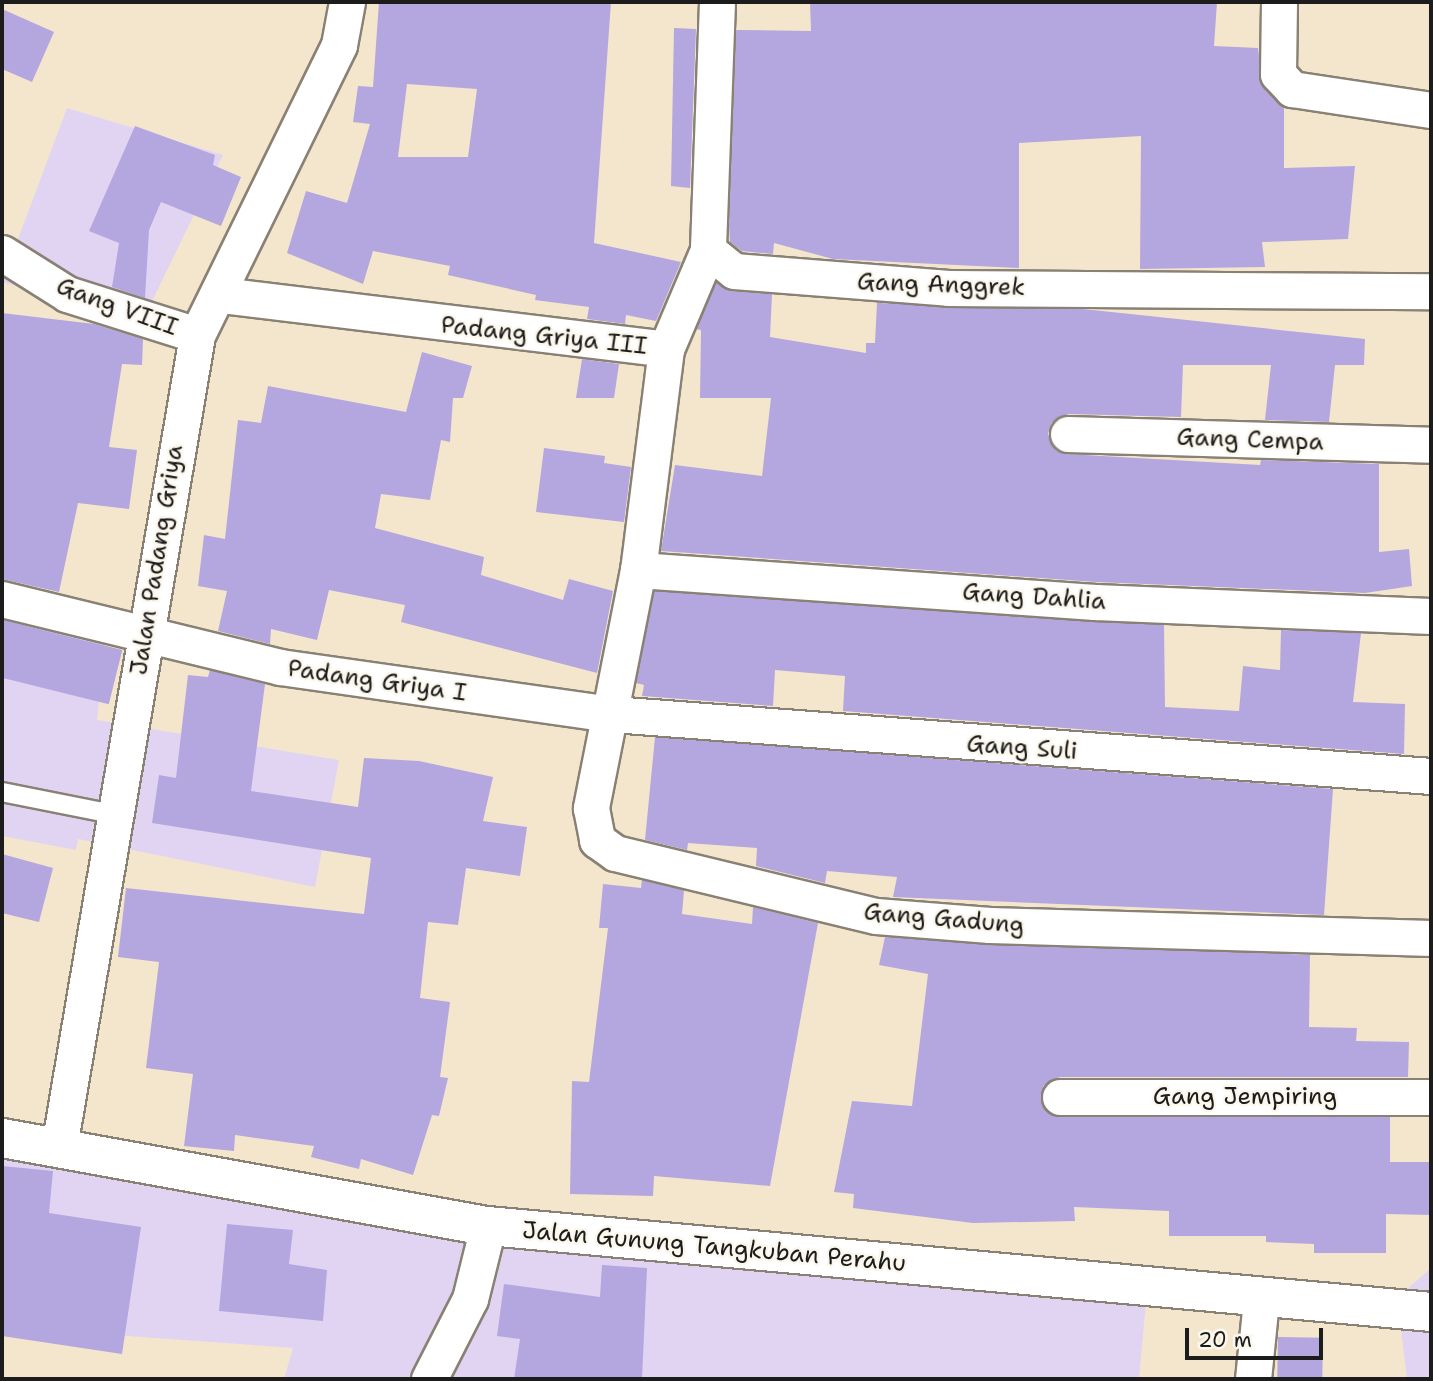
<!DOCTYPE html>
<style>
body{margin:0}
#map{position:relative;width:1433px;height:1381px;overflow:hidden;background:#f4e6cd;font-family:"Shantell Sans",sans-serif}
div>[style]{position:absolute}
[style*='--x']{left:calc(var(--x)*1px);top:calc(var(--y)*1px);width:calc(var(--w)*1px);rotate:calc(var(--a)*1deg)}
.built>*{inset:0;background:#e1d4f3}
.building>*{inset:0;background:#b4a6de;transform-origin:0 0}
.roads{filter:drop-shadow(2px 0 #888174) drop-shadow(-2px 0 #888174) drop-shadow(0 2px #888174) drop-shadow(0 -2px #888174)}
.service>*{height:18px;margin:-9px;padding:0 9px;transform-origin:9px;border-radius:9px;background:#fff}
.minor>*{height:35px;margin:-17.5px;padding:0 17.5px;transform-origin:17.5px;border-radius:17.5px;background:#fff}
.tertiary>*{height:38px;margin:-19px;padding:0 19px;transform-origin:19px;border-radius:19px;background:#fff}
span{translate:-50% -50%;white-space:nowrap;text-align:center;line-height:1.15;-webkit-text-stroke:5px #fbf7ec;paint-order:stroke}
.street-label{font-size:24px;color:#1c1c1c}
.frame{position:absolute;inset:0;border:4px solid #1c1c1c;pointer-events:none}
.scale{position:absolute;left:1185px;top:1328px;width:138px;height:32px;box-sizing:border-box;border:4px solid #1c1c1c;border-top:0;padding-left:9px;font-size:21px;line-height:24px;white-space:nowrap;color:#1c1c1c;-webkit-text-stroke:5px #fbf7ec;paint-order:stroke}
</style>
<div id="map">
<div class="built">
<i style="clip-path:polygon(67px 108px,223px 155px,142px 322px,2px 282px)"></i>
<i style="clip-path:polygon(2px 583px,109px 609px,97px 720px,339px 760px,315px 887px,78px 839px,76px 850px,2px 836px)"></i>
<i style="clip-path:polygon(2px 1138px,439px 1221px,1147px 1290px,1139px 1379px,284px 1379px,293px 1348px,2px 1327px)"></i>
<i style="clip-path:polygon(1431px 1268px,1431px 1379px,1407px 1379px,1397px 1298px)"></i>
</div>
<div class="building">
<i style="clip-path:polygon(evenodd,379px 2px,611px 2px,594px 243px,681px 262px,656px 321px,626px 315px,625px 324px,587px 319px,589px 307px,535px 300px,536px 295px,448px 275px,450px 266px,373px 251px,363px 284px,287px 253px,306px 191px,347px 203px,370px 124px,353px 122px,358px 86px,373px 87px,379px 2px,407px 84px,477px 89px,468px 157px,398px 157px,407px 84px)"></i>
<i style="clip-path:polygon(810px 2px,1217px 2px,1214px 46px,1258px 48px,1263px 87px,1284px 107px,1284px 168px,1355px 166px,1348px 239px,1262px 242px,1265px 267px,1140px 269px,1141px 136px,1019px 143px,1019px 268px,833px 259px,774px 243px,773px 254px,742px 251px,730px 242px,729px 225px,736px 30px,811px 31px)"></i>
<i style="clip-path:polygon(2px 9px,54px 32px,32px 82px,2px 69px)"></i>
<i style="clip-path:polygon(674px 28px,696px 29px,690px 188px,671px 186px)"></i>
<i style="clip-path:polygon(135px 126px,215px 155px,213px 165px,241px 177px,221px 226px,161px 202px,149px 230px,145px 298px,112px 287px,119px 243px,89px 231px)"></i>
<i style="clip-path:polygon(716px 282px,732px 291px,772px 294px,770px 337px,866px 353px,866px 343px,875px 343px,877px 303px,1083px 309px,1365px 339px,1364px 365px,1335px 365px,1329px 422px,1265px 420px,1271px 365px,1183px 365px,1181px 417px,1068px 414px,1051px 423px,1048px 434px,1057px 451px,1067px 454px,1260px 465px,1261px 460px,1379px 464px,1379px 552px,1409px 549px,1412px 586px,1365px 593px,1096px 582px,661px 551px,675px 465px,762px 476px,771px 398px,700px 398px,701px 330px,696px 329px)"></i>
<i style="clip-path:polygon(2px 313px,94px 324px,143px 339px,142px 365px,122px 364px,109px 447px,137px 450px,129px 509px,78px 503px,59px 592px,2px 579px)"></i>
<i style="clip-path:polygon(422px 352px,472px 366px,463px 398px,453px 398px,450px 442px,441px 440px,430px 500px,381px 494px,375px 528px,484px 557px,481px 575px,563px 600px,569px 579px,613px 591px,597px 673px,401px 622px,405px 605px,329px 590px,317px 640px,271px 629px,270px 644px,218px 631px,227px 591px,198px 586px,204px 535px,225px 539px,238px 420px,261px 423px,268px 386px,406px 412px)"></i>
<i style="clip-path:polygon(582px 359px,619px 364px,614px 398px,576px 398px)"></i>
<i style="clip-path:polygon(544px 448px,605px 456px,604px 463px,631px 467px,624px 522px,536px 512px)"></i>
<i style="clip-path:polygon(654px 591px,1164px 625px,1165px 707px,1239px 711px,1243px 666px,1280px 670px,1281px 630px,1361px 633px,1353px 702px,1405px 704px,1404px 754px,843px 711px,845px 676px,775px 670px,773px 706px,642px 696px,644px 685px,636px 683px)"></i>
<i style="left:2px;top:620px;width:124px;height:56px;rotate:14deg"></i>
<i style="clip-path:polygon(210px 670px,265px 684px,251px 791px,358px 807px,364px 758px,419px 761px,493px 777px,483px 821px,527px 827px,520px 876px,466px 868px,458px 925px,428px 922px,420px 998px,450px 1002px,440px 1077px,448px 1078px,439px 1116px,432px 1115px,413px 1175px,361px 1159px,359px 1169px,311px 1157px,314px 1146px,235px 1135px,234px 1151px,184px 1146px,193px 1074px,146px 1068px,159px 962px,118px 957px,126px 888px,364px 914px,371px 858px,152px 823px,159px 775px,176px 778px,188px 675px,208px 677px)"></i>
<i style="clip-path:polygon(655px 737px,1333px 789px,1324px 915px,893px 897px,897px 877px,827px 871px,825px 883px,756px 866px,757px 848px,688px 843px,687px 850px,645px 840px)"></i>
<i style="clip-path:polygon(2px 854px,53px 868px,39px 922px,2px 913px)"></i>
<i style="clip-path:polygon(642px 880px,684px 890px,682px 914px,752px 924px,753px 907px,818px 923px,770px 1186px,654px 1176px,653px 1196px,570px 1194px,572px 1081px,589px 1082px,608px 928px,599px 928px,603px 884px,641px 888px)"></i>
<i style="clip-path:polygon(885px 937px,1310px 955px,1309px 1027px,1357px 1028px,1356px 1041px,1409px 1042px,1408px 1077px,1060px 1077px,1043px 1086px,1042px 1106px,1060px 1117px,1390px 1117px,1390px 1162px,1431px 1162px,1431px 1215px,1386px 1214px,1386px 1253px,1314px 1253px,1314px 1244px,1266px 1242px,1266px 1236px,1169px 1236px,1169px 1211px,1074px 1207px,1075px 1221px,973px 1223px,853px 1208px,854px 1194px,834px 1192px,852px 1101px,912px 1106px,928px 974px,879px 965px)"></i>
<i style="clip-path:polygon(2px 1166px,53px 1171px,49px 1213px,141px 1227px,122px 1354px,2px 1336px)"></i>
<i style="clip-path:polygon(227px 1224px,293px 1230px,289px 1264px,327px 1270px,323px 1321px,219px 1311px)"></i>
<i style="clip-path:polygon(602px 1265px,647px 1268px,642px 1379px,514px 1379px,520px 1339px,497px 1336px,504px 1284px,600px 1297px)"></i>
<i style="left:1278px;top:1337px;width:45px;height:42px;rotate:1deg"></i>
</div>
<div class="roads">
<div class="service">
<i style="--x:2;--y:792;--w:117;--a:11.3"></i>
</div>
<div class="minor">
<i style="--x:717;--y:2;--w:248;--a:92.1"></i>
<i style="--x:708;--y:250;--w:33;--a:39"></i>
<i style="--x:734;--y:271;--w:215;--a:4.5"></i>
<i style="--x:948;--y:288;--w:483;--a:0.4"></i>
<i style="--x:1279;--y:2;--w:72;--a:90.8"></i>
<i style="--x:1278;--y:74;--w:21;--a:47"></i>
<i style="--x:1292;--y:89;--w:141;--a:8.6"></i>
<i style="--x:2;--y:253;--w:77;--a:32.2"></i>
<i style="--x:67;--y:294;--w:136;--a:17.5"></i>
<i style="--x:221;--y:295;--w:448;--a:6.9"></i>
<i style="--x:666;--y:349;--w:223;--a:97.2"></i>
<i style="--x:638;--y:570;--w:243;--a:101.2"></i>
<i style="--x:591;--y:808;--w:33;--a:79"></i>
<i style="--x:597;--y:840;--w:22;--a:36"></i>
<i style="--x:615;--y:853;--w:268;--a:13.6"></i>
<i style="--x:876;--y:916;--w:114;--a:4.5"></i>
<i style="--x:990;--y:925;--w:441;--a:1.7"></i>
<i style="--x:666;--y:349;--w:108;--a:-67"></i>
<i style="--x:1068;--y:434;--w:363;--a:1.7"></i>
<i style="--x:638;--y:570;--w:458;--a:4"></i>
<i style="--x:1095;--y:602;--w:336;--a:2.4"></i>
<i style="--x:2;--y:599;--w:286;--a:13.7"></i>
<i style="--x:280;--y:667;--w:335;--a:8.1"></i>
<i style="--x:612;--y:714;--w:821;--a:4.33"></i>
<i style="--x:1060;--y:1097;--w:371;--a:0"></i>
<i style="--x:59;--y:1147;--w:824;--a:-80.35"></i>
<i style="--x:197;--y:335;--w:323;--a:-63.9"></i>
<i style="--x:339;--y:45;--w:44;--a:-79.5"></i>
<i style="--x:429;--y:1379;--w:90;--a:-62.9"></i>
<i style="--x:470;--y:1299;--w:75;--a:-76.1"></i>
<i style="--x:1253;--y:1379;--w:79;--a:-84.2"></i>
</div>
<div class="tertiary">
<i style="--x:2;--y:1138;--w:494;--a:10.3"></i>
<i style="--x:488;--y:1226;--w:947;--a:5.21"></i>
</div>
</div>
<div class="street-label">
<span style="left:941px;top:285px;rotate:2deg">Gang Anggrek</span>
<span style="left:117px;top:307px;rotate:20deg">Gang VIII</span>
<span style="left:544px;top:336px;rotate:6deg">Padang Griya III</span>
<span style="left:1250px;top:440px;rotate:2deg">Gang Cempa</span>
<span style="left:157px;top:560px;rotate:-81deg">Jalan Padang Griya</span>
<span style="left:1034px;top:597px;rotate:4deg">Gang Dahlia</span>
<span style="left:377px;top:681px;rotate:8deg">Padang Griya I</span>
<span style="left:1022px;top:748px;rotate:4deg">Gang Suli</span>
<span style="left:944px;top:919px;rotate:5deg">Gang Gadung</span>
<span style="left:1245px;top:1097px">Gang Jempiring</span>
<span style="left:714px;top:1247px;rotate:5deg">Jalan Gunung Tangkuban Perahu</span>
</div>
<div class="frame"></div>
<div class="scale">20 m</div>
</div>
